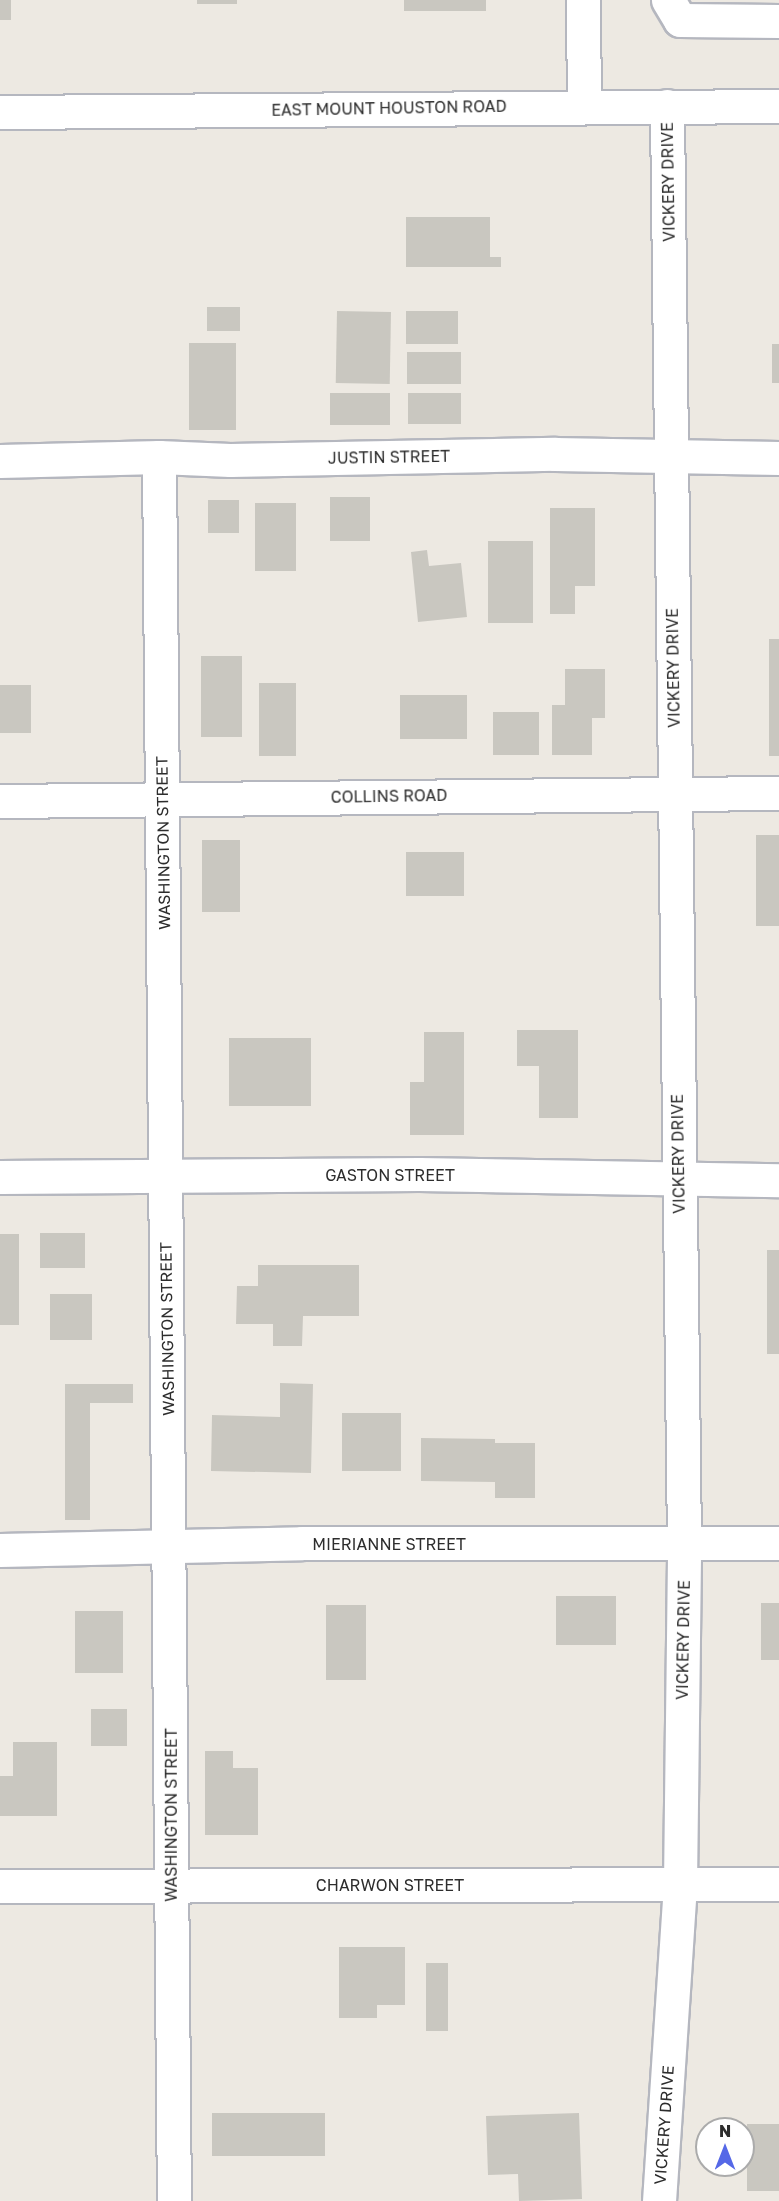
<!DOCTYPE html>
<style>
body{margin:0}
#map{position:relative;width:779px;height:2201px;overflow:hidden;background:#ede9e2;font-family:"Golos Text",sans-serif}
div>[style]{position:absolute}
[style*='--x']{left:calc(var(--x)*1px);top:calc(var(--y)*1px);width:calc(var(--w)*1px);rotate:calc(var(--a)*1deg)}
.building>*{inset:0;background:#c9c7c0;transform-origin:0 0}
.roads{filter:drop-shadow(2px 0 #b5b7bf) drop-shadow(-2px 0 #b5b7bf) drop-shadow(0 2px #b5b7bf) drop-shadow(0 -2px #b5b7bf)}
.minor>*{height:33px;margin:-16.5px;padding:0 16.5px;transform-origin:16.5px;border-radius:16.5px;background:#fff}
span{translate:-50% -50%;white-space:nowrap;text-align:center;line-height:1.15;-webkit-text-stroke:4.5px #fff;paint-order:stroke}
.street-label{font-size:16px;color:#2d2d2d}
.north{position:absolute;left:695px;top:2117px;width:60px;height:60px;box-sizing:border-box;background:#fff;border:2px solid #ababab;border-radius:50%;rotate:0deg;font-size:16px;font-weight:700;line-height:24px;text-align:center;color:#2d2d2d}
.north::after{content:'';display:block;margin:auto;width:21px;height:27px;background:#5568e7;clip-path:polygon(50% 0,100% 100%,50% 72%,0 100%)}
</style>
<div id="map">
<div class="building">
<i style="left:0;top:0;width:11px;height:20px"></i>
<i style="left:197px;top:0;width:40px;height:4px"></i>
<i style="left:404px;top:0;width:82px;height:11px"></i>
<i style="clip-path:polygon(406px 217px,490px 217px,490px 257px,501px 257px,501px 267px,406px 267px)"></i>
<i style="left:207px;top:307px;width:33px;height:24px"></i>
<i style="left:337px;top:311px;width:54px;height:72px;rotate:1deg"></i>
<i style="left:406px;top:311px;width:52px;height:33px"></i>
<i style="left:189px;top:343px;width:47px;height:87px"></i>
<i style="left:772px;top:344px;width:7px;height:39px"></i>
<i style="left:407px;top:352px;width:54px;height:32px"></i>
<i style="left:330px;top:393px;width:60px;height:32px"></i>
<i style="left:408px;top:393px;width:53px;height:31px"></i>
<i style="left:330px;top:497px;width:40px;height:44px"></i>
<i style="left:208px;top:500px;width:31px;height:33px"></i>
<i style="left:255px;top:503px;width:41px;height:68px"></i>
<i style="clip-path:polygon(550px 508px,595px 508px,595px 586px,575px 586px,575px 614px,550px 614px)"></i>
<i style="left:488px;top:541px;width:45px;height:82px"></i>
<i style="clip-path:polygon(427px 550px,429px 566px,461px 563px,467px 617px,418px 622px,411px 552px)"></i>
<i style="left:769px;top:639px;width:10px;height:117px"></i>
<i style="left:201px;top:656px;width:41px;height:81px"></i>
<i style="clip-path:polygon(565px 669px,605px 669px,605px 718px,592px 718px,592px 755px,552px 755px,552px 705px,565px 705px)"></i>
<i style="left:259px;top:683px;width:37px;height:73px"></i>
<i style="left:0;top:685px;width:31px;height:48px"></i>
<i style="left:400px;top:695px;width:67px;height:44px"></i>
<i style="left:493px;top:712px;width:46px;height:43px"></i>
<i style="left:756px;top:835px;width:23px;height:91px"></i>
<i style="left:202px;top:840px;width:38px;height:72px"></i>
<i style="left:406px;top:852px;width:58px;height:44px"></i>
<i style="clip-path:polygon(517px 1030px,578px 1030px,578px 1118px,539px 1118px,539px 1066px,517px 1066px)"></i>
<i style="clip-path:polygon(424px 1032px,464px 1032px,464px 1135px,410px 1135px,410px 1082px,424px 1082px)"></i>
<i style="left:229px;top:1038px;width:82px;height:68px"></i>
<i style="left:40px;top:1233px;width:45px;height:35px"></i>
<i style="left:0;top:1234px;width:19px;height:91px"></i>
<i style="left:767px;top:1250px;width:12px;height:104px"></i>
<i style="clip-path:polygon(258px 1265px,359px 1265px,359px 1316px,303px 1316px,302px 1346px,273px 1346px,273px 1324px,236px 1324px,237px 1286px,258px 1286px)"></i>
<i style="left:50px;top:1294px;width:42px;height:46px"></i>
<i style="clip-path:polygon(280px 1383px,313px 1384px,311px 1473px,211px 1471px,212px 1415px,280px 1417px)"></i>
<i style="clip-path:polygon(65px 1384px,133px 1384px,133px 1403px,90px 1403px,90px 1520px,65px 1520px)"></i>
<i style="left:342px;top:1413px;width:59px;height:58px"></i>
<i style="clip-path:polygon(421px 1438px,495px 1439px,495px 1443px,535px 1443px,535px 1498px,495px 1498px,495px 1482px,421px 1481px)"></i>
<i style="left:556px;top:1596px;width:60px;height:49px"></i>
<i style="left:761px;top:1603px;width:18px;height:57px"></i>
<i style="left:326px;top:1605px;width:40px;height:75px"></i>
<i style="left:75px;top:1611px;width:48px;height:62px"></i>
<i style="left:91px;top:1709px;width:36px;height:37px"></i>
<i style="clip-path:polygon(13px 1742px,57px 1742px,57px 1816px,0 1816px,0 1776px,13px 1776px)"></i>
<i style="clip-path:polygon(205px 1751px,233px 1751px,233px 1768px,258px 1768px,258px 1835px,205px 1835px)"></i>
<i style="clip-path:polygon(339px 1947px,405px 1947px,405px 2005px,377px 2005px,377px 2018px,339px 2018px)"></i>
<i style="left:426px;top:1963px;width:22px;height:68px"></i>
<i style="left:212px;top:2113px;width:113px;height:43px"></i>
<i style="clip-path:polygon(579px 2113px,582px 2199px,519px 2201px,518px 2174px,488px 2175px,486px 2116px)"></i>
<i style="left:747px;top:2124px;width:32px;height:67px"></i>
</div>
<div class="roads">
<div class="minor">
<i style="--x:583;--y:0;--w:106;--a:89.5"></i>
<i style="--x:668;--y:0;--w:23;--a:59"></i>
<i style="--x:680;--y:20;--w:99;--a:0.6"></i>
<i style="--x:0;--y:112;--w:779;--a:-0.44"></i>
<i style="--x:159;--y:457;--w:1744;--a:89.51"></i>
<i style="--x:0;--y:461;--w:159;--a:-1.4"></i>
<i style="--x:159;--y:457;--w:71;--a:2.4"></i>
<i style="--x:230;--y:460;--w:325;--a:-1.1"></i>
<i style="--x:555;--y:454;--w:224;--a:1"></i>
<i style="--x:0;--y:801;--w:779;--a:-0.59"></i>
<i style="--x:0;--y:1177;--w:419;--a:-0.4"></i>
<i style="--x:419;--y:1174;--w:360;--a:1"></i>
<i style="--x:0;--y:1550;--w:302;--a:-1.3"></i>
<i style="--x:302;--y:1543;--w:477;--a:0"></i>
<i style="--x:0;--y:1886;--w:779;--a:-0.15"></i>
<i style="--x:659;--y:2201;--w:318;--a:-86.2"></i>
<i style="--x:680;--y:1884;--w:340;--a:-89.3"></i>
<i style="--x:684;--y:1544;--w:1438;--a:-90.68"></i>
</div>
</div>
<div class="street-label">
<span style="left:389px;top:108px;rotate:-1deg">EAST MOUNT HOUSTON ROAD</span>
<span style="left:668px;top:182px;rotate:-91deg">VICKERY DRIVE</span>
<span style="left:389px;top:457px;rotate:-1deg">JUSTIN STREET</span>
<span style="left:673px;top:668px;rotate:-91deg">VICKERY DRIVE</span>
<span style="left:389px;top:796px;rotate:-1deg">COLLINS ROAD</span>
<span style="left:163px;top:843px;rotate:-91deg">WASHINGTON STREET</span>
<span style="left:678px;top:1154px;rotate:-91deg">VICKERY DRIVE</span>
<span style="left:390px;top:1175px">GASTON STREET</span>
<span style="left:167px;top:1329px;rotate:-91deg">WASHINGTON STREET</span>
<span style="left:389px;top:1544px">MIERIANNE STREET</span>
<span style="left:683px;top:1640px;rotate:-89deg">VICKERY DRIVE</span>
<span style="left:171px;top:1815px;rotate:-90deg">WASHINGTON STREET</span>
<span style="left:390px;top:1885px">CHARWON STREET</span>
<span style="left:664px;top:2125px;rotate:-86deg">VICKERY DRIVE</span>
</div>
<div class="north">N</div>
</div>
